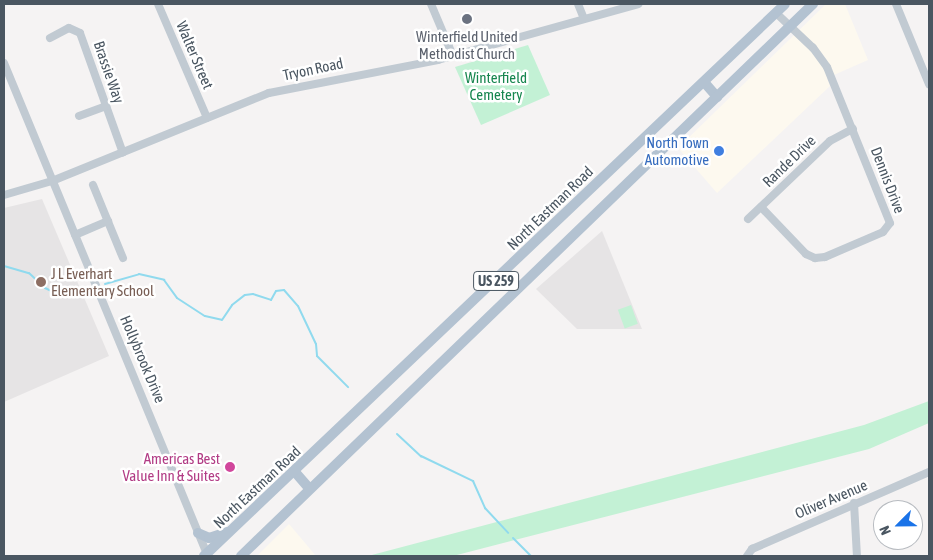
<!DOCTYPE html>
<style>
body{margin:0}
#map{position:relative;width:933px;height:560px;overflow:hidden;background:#f5f3f3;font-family:"Asap Condensed",sans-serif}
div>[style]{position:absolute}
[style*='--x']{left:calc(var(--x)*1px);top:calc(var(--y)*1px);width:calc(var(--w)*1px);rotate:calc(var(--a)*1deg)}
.commercial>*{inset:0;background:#fdf9ef}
.education>*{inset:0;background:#e6e4e5}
.green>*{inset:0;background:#c3f1d5;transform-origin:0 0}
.stream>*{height:2px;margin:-1px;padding:0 1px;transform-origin:1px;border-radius:1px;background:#90daee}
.minor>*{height:8px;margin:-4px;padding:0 4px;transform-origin:4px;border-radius:4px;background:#c1cad2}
.major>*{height:10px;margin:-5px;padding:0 5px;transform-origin:5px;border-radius:5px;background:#b3c2d1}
.dots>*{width:14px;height:14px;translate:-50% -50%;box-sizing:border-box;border:2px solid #fff;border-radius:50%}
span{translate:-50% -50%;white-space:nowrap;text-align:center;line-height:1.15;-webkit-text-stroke:5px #fff;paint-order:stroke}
.shield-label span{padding:1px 4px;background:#fff;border:1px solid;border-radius:4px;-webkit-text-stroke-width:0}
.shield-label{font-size:14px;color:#4a5661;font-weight:700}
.worship-label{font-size:15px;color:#5b616d}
.street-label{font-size:15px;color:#4a5661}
.park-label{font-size:15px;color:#17864f}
.shop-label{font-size:15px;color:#366cbe}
.right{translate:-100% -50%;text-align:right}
.education-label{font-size:15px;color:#785e54}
.left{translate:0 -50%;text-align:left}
.hotel-label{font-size:15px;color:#b23c85}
.frame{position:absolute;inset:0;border:5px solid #4a5661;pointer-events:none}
.north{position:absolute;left:873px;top:500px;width:50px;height:50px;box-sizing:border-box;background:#fff;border:1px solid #b7bbc0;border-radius:50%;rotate:247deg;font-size:14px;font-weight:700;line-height:20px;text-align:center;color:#4a5661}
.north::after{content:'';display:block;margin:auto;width:18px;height:22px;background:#1a73e8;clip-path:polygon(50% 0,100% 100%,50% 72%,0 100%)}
</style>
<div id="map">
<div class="commercial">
<i style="clip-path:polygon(826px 4px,845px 4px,868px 60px,827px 78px,830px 86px,717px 193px,678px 148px)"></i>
<i style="clip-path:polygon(289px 524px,316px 556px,257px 556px)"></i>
</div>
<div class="education">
<i style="clip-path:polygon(42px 199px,109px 356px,4px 402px,4px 208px)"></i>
<i style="clip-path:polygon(602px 231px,642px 329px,577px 329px,536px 289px)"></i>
</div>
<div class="green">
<i style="clip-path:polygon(528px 45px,550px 95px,481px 125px,455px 67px)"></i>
<i style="left:631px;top:305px;width:20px;height:14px;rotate:70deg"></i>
<i style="clip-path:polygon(929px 401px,929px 423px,869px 449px,453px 556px,368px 556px,864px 425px)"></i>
</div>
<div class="stream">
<i style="--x:4;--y:266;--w:26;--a:16"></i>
<i style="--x:29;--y:273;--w:22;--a:43"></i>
<i style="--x:45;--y:288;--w:21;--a:25"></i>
<i style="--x:64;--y:297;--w:19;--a:-3"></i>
<i style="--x:105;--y:284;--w:35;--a:-16"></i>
<i style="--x:139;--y:274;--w:26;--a:13"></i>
<i style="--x:164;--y:280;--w:22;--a:54"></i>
<i style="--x:177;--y:298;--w:33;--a:33"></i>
<i style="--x:205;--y:316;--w:17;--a:13"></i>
<i style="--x:222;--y:320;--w:18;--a:-56"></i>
<i style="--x:232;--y:305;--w:16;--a:-38"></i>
<i style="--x:245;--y:295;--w:8;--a:-7"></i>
<i style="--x:253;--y:294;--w:19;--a:18"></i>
<i style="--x:271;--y:300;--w:10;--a:-61"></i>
<i style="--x:276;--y:291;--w:8;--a:-7"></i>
<i style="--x:284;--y:290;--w:21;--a:49"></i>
<i style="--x:298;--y:306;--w:42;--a:64.7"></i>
<i style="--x:316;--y:344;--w:12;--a:85"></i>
<i style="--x:317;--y:356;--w:44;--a:45"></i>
<i style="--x:397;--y:434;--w:33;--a:43"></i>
<i style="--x:421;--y:456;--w:58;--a:25.7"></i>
<i style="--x:473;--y:481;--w:30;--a:66"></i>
<i style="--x:485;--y:508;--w:34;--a:47"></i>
<i style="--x:513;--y:538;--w:25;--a:45"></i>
</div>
<div class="minor">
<i style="--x:158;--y:4;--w:124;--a:66.7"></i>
<i style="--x:431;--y:4;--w:56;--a:67.1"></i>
<i style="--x:578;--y:4;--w:16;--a:68"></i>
<i style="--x:896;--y:4;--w:87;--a:67.6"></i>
<i style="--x:50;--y:38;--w:21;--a:-28"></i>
<i style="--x:69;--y:28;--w:12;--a:24"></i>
<i style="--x:80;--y:33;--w:127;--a:70.3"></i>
<i style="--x:4;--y:63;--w:531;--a:67.54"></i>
<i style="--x:79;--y:116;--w:29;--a:-20"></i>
<i style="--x:93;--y:185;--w:79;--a:67.7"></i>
<i style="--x:4;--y:195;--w:50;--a:-16.3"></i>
<i style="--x:52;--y:181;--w:234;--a:-22.1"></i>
<i style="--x:269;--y:93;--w:172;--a:-11"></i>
<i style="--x:438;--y:60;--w:208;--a:-15.6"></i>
<i style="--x:761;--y:207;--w:65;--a:46.2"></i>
<i style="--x:806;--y:254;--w:10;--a:24"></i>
<i style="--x:815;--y:258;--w:10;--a:-6"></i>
<i style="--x:825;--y:257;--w:63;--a:-23.3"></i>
<i style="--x:883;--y:232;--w:11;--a:-52"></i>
<i style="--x:890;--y:223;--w:168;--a:-112"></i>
<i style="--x:827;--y:67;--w:24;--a:-126"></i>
<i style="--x:813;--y:48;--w:51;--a:-136.6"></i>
<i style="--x:748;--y:219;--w:113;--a:-43.6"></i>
<i style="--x:830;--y:141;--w:26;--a:-28"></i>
<i style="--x:75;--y:235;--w:36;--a:-23"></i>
<i style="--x:854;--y:503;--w:53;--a:86.8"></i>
<i style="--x:747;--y:556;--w:9;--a:-54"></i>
<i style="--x:752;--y:549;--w:193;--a:-23.5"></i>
</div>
<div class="major">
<i style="--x:704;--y:82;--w:20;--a:49"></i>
<i style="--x:504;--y:273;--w:19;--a:47"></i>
<i style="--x:295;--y:472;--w:21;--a:49"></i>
<i style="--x:198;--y:533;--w:12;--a:24"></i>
<i style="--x:209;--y:538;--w:19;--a:-18"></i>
<i style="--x:204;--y:556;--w:801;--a:-43.53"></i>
<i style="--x:241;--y:556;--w:795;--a:-43.98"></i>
</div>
<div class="dots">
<i style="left:467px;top:19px;background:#6b7280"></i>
<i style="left:719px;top:151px;background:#3f7fe0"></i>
<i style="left:41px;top:282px;background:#8d6e63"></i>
<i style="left:230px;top:467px;background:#d1479c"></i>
</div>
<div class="shield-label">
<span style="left:496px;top:281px">US 259</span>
</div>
<div class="worship-label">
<span style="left:467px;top:45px">Winterfield United<br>Methodist Church</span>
</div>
<div class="street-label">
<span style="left:195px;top:55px;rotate:67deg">Walter Street</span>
<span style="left:313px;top:69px;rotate:-12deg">Tryon Road</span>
<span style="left:109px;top:72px;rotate:71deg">Brassie Way</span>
<span style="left:789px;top:161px;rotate:-44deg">Rande Drive</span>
<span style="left:888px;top:180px;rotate:69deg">Dennis Drive</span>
<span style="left:550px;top:208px;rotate:-44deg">North Eastman Road</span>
<span style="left:143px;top:359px;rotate:67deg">Hollybrook Drive</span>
<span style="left:257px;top:487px;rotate:-43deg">North Eastman Road</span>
<span style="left:831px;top:499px;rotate:-23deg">Oliver Avenue</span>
</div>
<div class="park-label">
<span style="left:496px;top:86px">Winterfield<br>Cemetery</span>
</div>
<div class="shop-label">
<span class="right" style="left:709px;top:151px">North Town<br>Automotive</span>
</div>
<div class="education-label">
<span class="left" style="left:51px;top:282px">J L Everhart<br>Elementary School</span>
</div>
<div class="hotel-label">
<span class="right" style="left:220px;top:467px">Americas Best<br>Value Inn &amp; Suites</span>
</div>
<div class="frame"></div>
<div class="north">N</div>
</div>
